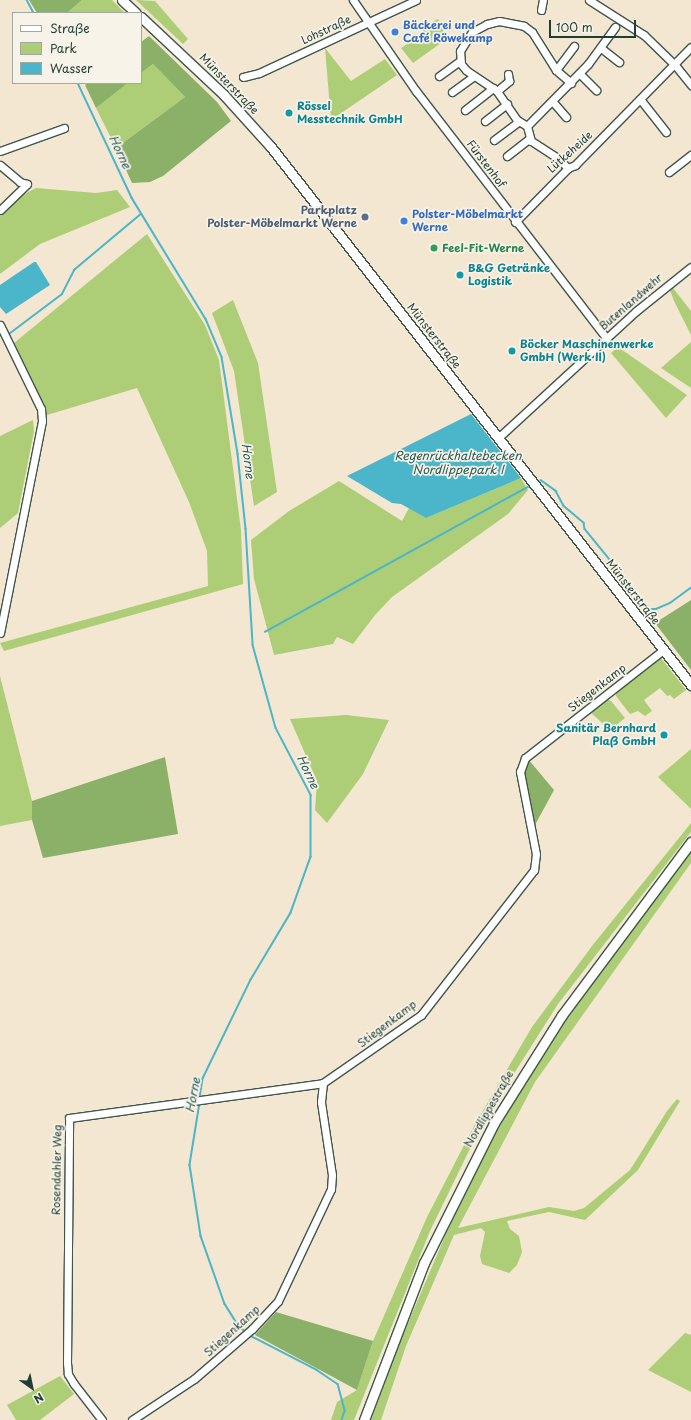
<!DOCTYPE html>
<meta charset="utf-8">
<style>
body{margin:0}
#map{position:relative;width:691px;height:1420px;overflow:hidden;background:#f3e7d1;font-family:"Playpen Sans",sans-serif}
div>[style]{position:absolute}
[style*='--x']{left:calc(var(--x)*1px);top:calc(var(--y)*1px);width:calc(var(--w)*1px);rotate:calc(var(--a)*1deg)}
.green>*{inset:0;background:#adce76}
.forest>*{inset:0;background:#8ab167}
.water>*{inset:0;background:#4bb5c9}
.stream>*{height:1.5px;margin:-0.75px;padding:0 0.75px;transform-origin:0.75px;border-radius:0.75px;background:#4bb5c9}
.roads{filter:drop-shadow(1px 0 #3f564c) drop-shadow(-1px 0 #3f564c) drop-shadow(0 1px #3f564c) drop-shadow(0 -1px #3f564c)}
.minor>*{height:7px;margin:-3.5px;padding:0 3.5px;transform-origin:3.5px;border-radius:3.5px;background:#fff}
.major>*{height:9px;margin:-4.5px;padding:0 4.5px;transform-origin:4.5px;border-radius:4.5px;background:#fff}
.dots>*{width:11px;height:11px;translate:-50% -50%;box-sizing:border-box;border:2px solid #f7f3e8;border-radius:50%}
span{translate:-50% -50%;white-space:nowrap;text-align:center;line-height:1.15;-webkit-text-stroke:3.5px #f7f3e8;paint-order:stroke}
.shop-label{font-size:11px;color:#366cbe;font-weight:700}
.left{translate:0 -50%;text-align:left}
.street-label{font-size:11px;color:#1f3d34}
.culture-label{font-size:11px;color:#0d838f;font-weight:700}
.right{translate:-100% -50%;text-align:right}
.service-label{font-size:11px;color:#4e5e75;font-weight:700}
.leisure-label{font-size:11px;color:#27864d;font-weight:700}
.water-label{font-size:12px;color:#2a5b59;font-style:italic}
.legend{position:absolute;left:12px;top:12px;width:130px;height:72px;box-sizing:border-box;background:#f7f3e8;border:1px solid #a1aaa0;margin:0;padding:5px 7px;list-style:none;font-size:12px;color:#1f3d34}
.legend li{display:flex;align-items:center;gap:8px;height:20px}
.legend b{width:20px;border:1px solid #a1aaa0}
.north{position:absolute;left:12px;top:1368px;width:40px;height:40px;-webkit-text-stroke:3px #f7f3e8;paint-order:stroke;rotate:147deg;font-size:11px;font-weight:700;line-height:16px;text-align:center;color:#1f3d34}
.north::after{content:'';display:block;margin:auto;width:14px;height:18px;background:#1f3d34;clip-path:polygon(50% 0,100% 100%,50% 72%,0 100%)}
.scale{position:absolute;left:549px;top:20px;width:87px;height:18px;box-sizing:border-box;border:2px solid #1f3d34;border-top:0;padding-left:5px;font-size:12px;line-height:14px;white-space:nowrap;color:#1f3d34;-webkit-text-stroke:3px #f7f3e8;paint-order:stroke}
</style>
<div id="map">
<div class="green">
<i style="clip-path:polygon(82px 0,112px 0,125px 13px,67px 13px)"></i>
<i style="clip-path:polygon(136px 0,155px 1px,188px 39px,183px 44px)"></i>
<i style="clip-path:polygon(438px 19px,445px 34px,441px 43px,413px 63px,401px 48px,421px 35px,425px 25px)"></i>
<i style="clip-path:polygon(325px 48px,351px 81px,385px 59px,397px 75px,331px 120px)"></i>
<i style="clip-path:polygon(153px 64px,185px 97px,116px 148px,96px 108px,128px 83px,141px 83px,141px 73px)"></i>
<i style="clip-path:polygon(36px 188px,96px 193px,117px 190px,130px 207px,40px 244px,0 274px,0 214px,17px 198px)"></i>
<i style="clip-path:polygon(147px 234px,205px 325px,219px 360px,241px 530px,243px 584px,4px 651px,0 643px,208px 586px,207px 551px,189px 502px,137px 388px,47px 415px,14px 343px)"></i>
<i style="clip-path:polygon(673px 288px,691px 311px,691px 335px,674px 301px,670px 290px)"></i>
<i style="clip-path:polygon(233px 300px,258px 363px,277px 492px,254px 506px,234px 371px,212px 313px)"></i>
<i style="clip-path:polygon(691px 342px,691px 388px,661px 368px)"></i>
<i style="clip-path:polygon(618px 347px,687px 395px,666px 418px,611px 353px)"></i>
<i style="clip-path:polygon(33px 420px,34px 431px,18px 513px,0 528px,0 436px)"></i>
<i style="clip-path:polygon(521px 478px,528px 490px,508px 514px,392px 597px,375px 615px,353px 644px,337px 637px,333px 644px,274px 655px,254px 579px,251px 540px,289px 511px,339px 481px,402px 521px,409px 508px,426px 518px)"></i>
<i style="clip-path:polygon(661px 658px,686px 690px,674px 699px,670px 695px,667px 696px,660px 688px,644px 700px,652px 711px,645px 716px,638px 711px,630px 714px,616px 696px,616px 690px)"></i>
<i style="clip-path:polygon(0 676px,32px 801px,32px 820px,0 826px)"></i>
<i style="clip-path:polygon(605px 698px,611px 701px,625px 718px,610px 730px,589px 711px)"></i>
<i style="clip-path:polygon(346px 715px,389px 720px,363px 774px,327px 823px,315px 810px,317px 781px,290px 719px)"></i>
<i style="clip-path:polygon(691px 749px,691px 809px,658px 777px)"></i>
<i style="clip-path:polygon(691px 823px,691px 832px,558px 1004px,482px 1124px,430px 1231px,354px 1420px,331px 1420px,337px 1402px,357px 1390px,373px 1341px,427px 1217px,475px 1124px,532px 1027px,592px 946px)"></i>
<i style="clip-path:polygon(691px 851px,691px 863px,535px 1082px,458px 1228px,549px 1207px,574px 1211px,584px 1208px,630px 1170px,667px 1111px,677px 1099px,680px 1101px,638px 1170px,585px 1220px,549px 1212px,507px 1221px,510px 1229px,519px 1236px,522px 1252px,517px 1265px,509px 1273px,482px 1264px,480px 1256px,485px 1232px,481px 1228px,454px 1235px,406px 1346px,381px 1420px,371px 1420px,400px 1342px,448px 1229px,499px 1125px,541px 1054px)"></i>
<i style="clip-path:polygon(685px 1333px,691px 1335px,691px 1392px,648px 1370px)"></i>
<i style="clip-path:polygon(60px 1376px,74px 1394px,40px 1420px,16px 1420px,7px 1405px)"></i>
</div>
<div class="forest">
<i style="clip-path:polygon(29px 0,82px 0,67px 13px,37px 13px)"></i>
<i style="clip-path:polygon(149px 36px,217px 102px,231px 121px,163px 176px,150px 182px,132px 183px,116px 148px,185px 97px,153px 64px,141px 73px,141px 42px)"></i>
<i style="clip-path:polygon(88px 83px,128px 83px,96px 108px,85px 85px)"></i>
<i style="clip-path:polygon(691px 600px,691px 670px,655px 623px)"></i>
<i style="clip-path:polygon(165px 757px,178px 834px,43px 858px,32px 820px,32px 801px)"></i>
<i style="clip-path:polygon(528px 759px,554px 790px,535px 825px,524px 772px)"></i>
<i style="clip-path:polygon(276px 1312px,373px 1341px,357px 1390px,255px 1335px)"></i>
</div>
<div class="water">
<i style="clip-path:polygon(34px 262px,36px 262px,50px 285px,6px 314px,0 307px,0 285px)"></i>
<i style="clip-path:polygon(471px 414px,521px 478px,426px 518px,401px 504px,392px 503px,347px 476px)"></i>
</div>
<div class="stream">
<i style="--x:27;--y:0;--w:15;--a:62"></i>
<i style="--x:78;--y:83;--w:127;--a:64.8"></i>
<i style="--x:132;--y:198;--w:142;--a:58.6"></i>
<i style="--x:206;--y:319;--w:41;--a:67.2"></i>
<i style="--x:222;--y:357;--w:98;--a:80.6"></i>
<i style="--x:238;--y:454;--w:75;--a:83.9"></i>
<i style="--x:246;--y:529;--w:116;--a:86.5"></i>
<i style="--x:253;--y:645;--w:86;--a:74.5"></i>
<i style="--x:276;--y:728;--w:76;--a:62.4"></i>
<i style="--x:311;--y:795;--w:62;--a:90"></i>
<i style="--x:311;--y:857;--w:59;--a:109.7"></i>
<i style="--x:291;--y:913;--w:78;--a:120.8"></i>
<i style="--x:251;--y:980;--w:110;--a:115.9"></i>
<i style="--x:203;--y:1079;--w:19;--a:99"></i>
<i style="--x:9;--y:334;--w:66;--a:-37"></i>
<i style="--x:62;--y:294;--w:27;--a:-63"></i>
<i style="--x:74;--y:270;--w:87;--a:-39.9"></i>
<i style="--x:541;--y:480;--w:19;--a:36"></i>
<i style="--x:556;--y:491;--w:17;--a:62"></i>
<i style="--x:564;--y:506;--w:26;--a:40"></i>
<i style="--x:584;--y:523;--w:6;--a:81"></i>
<i style="--x:585;--y:529;--w:103;--a:50.9"></i>
<i style="--x:650;--y:609;--w:6;--a:0"></i>
<i style="--x:656;--y:609;--w:15;--a:-23"></i>
<i style="--x:670;--y:603;--w:26;--a:-36"></i>
<i style="--x:265;--y:632;--w:302;--a:-28.9"></i>
<i style="--x:200;--y:1103;--w:63;--a:99.2"></i>
<i style="--x:190;--y:1165;--w:72;--a:81.2"></i>
<i style="--x:201;--y:1236;--w:72;--a:70.6"></i>
<i style="--x:225;--y:1304;--w:26;--a:58"></i>
<i style="--x:239;--y:1326;--w:8;--a:40"></i>
<i style="--x:249;--y:1335;--w:76;--a:27.2"></i>
<i style="--x:317;--y:1370;--w:25;--a:34"></i>
<i style="--x:338;--y:1384;--w:28;--a:75"></i>
<i style="--x:345;--y:1411;--w:9;--a:108"></i>
</div>
<div class="roads">
<div class="minor">
<i style="--x:353;--y:0;--w:111;--a:55.3"></i>
<i style="--x:416;--y:91;--w:312;--a:52.4"></i>
<i style="--x:589;--y:0;--w:65;--a:32.5"></i>
<i style="--x:644;--y:35;--w:43;--a:44.1"></i>
<i style="--x:675;--y:65;--w:26;--a:51"></i>
<i style="--x:541;--y:10;--w:10;--a:-79"></i>
<i style="--x:601;--y:48;--w:23;--a:38"></i>
<i style="--x:556;--y:70;--w:30;--a:-53"></i>
<i style="--x:580;--y:74;--w:23;--a:45"></i>
<i style="--x:439;--y:76;--w:26;--a:-36"></i>
<i style="--x:243;--y:77;--w:16;--a:-14"></i>
<i style="--x:259;--y:73;--w:173;--a:-24.9"></i>
<i style="--x:497;--y:91;--w:16;--a:-40"></i>
<i style="--x:509;--y:81;--w:7;--a:-98"></i>
<i style="--x:452;--y:92;--w:27;--a:-36"></i>
<i style="--x:640;--y:99;--w:42;--a:51.8"></i>
<i style="--x:553;--y:102;--w:20;--a:49"></i>
<i style="--x:465;--y:110;--w:36;--a:-38"></i>
<i style="--x:485;--y:121;--w:28;--a:-38"></i>
<i style="--x:527;--y:126;--w:12;--a:-149"></i>
<i style="--x:517;--y:120;--w:35;--a:-125"></i>
<i style="--x:497;--y:91;--w:37;--a:-146"></i>
<i style="--x:466;--y:70;--w:8;--a:-130"></i>
<i style="--x:461;--y:64;--w:13;--a:-94"></i>
<i style="--x:460;--y:51;--w:22;--a:-58"></i>
<i style="--x:472;--y:32;--w:17;--a:-28"></i>
<i style="--x:487;--y:24;--w:12;--a:-14"></i>
<i style="--x:499;--y:21;--w:25;--a:11"></i>
<i style="--x:524;--y:26;--w:10;--a:37"></i>
<i style="--x:532;--y:32;--w:45;--a:57.7"></i>
<i style="--x:556;--y:70;--w:20;--a:41"></i>
<i style="--x:494;--y:140;--w:30;--a:-37"></i>
<i style="--x:0;--y:151;--w:68;--a:-19.8"></i>
<i style="--x:507;--y:156;--w:28;--a:-38"></i>
<i style="--x:0;--y:165;--w:26;--a:40"></i>
<i style="--x:20;--y:182;--w:7;--a:16"></i>
<i style="--x:27;--y:184;--w:37;--a:136"></i>
<i style="--x:568;--y:168;--w:16;--a:-137"></i>
<i style="--x:556;--y:157;--w:30;--a:-147"></i>
<i style="--x:531;--y:141;--w:16;--a:-105"></i>
<i style="--x:527;--y:126;--w:87;--a:-45.5"></i>
<i style="--x:588;--y:64;--w:46;--a:-53.9"></i>
<i style="--x:669;--y:172;--w:28;--a:-38"></i>
<i style="--x:515;--y:222;--w:76;--a:-45.5"></i>
<i style="--x:568;--y:168;--w:8;--a:-23"></i>
<i style="--x:575;--y:165;--w:165;--a:-45.5"></i>
<i style="--x:0;--y:325;--w:93;--a:64"></i>
<i style="--x:41;--y:409;--w:12;--a:85"></i>
<i style="--x:42;--y:421;--w:216;--a:101.2"></i>
<i style="--x:499;--y:437;--w:186;--a:-42.6"></i>
<i style="--x:636;--y:311;--w:70;--a:-38.7"></i>
<i style="--x:102;--y:1420;--w:46;--a:-127.9"></i>
<i style="--x:74;--y:1384;--w:12;--a:-121"></i>
<i style="--x:68;--y:1374;--w:11;--a:-95"></i>
<i style="--x:67;--y:1363;--w:245;--a:-89.5"></i>
<i style="--x:69;--y:1118;--w:256;--a:-7.8"></i>
<i style="--x:132;--y:1420;--w:74;--a:-33.5"></i>
<i style="--x:194;--y:1379;--w:77;--a:-40.8"></i>
<i style="--x:252;--y:1329;--w:38;--a:-47"></i>
<i style="--x:278;--y:1301;--w:124;--a:-64.7"></i>
<i style="--x:331;--y:1189;--w:14;--a:-86"></i>
<i style="--x:332;--y:1175;--w:74;--a:-98.6"></i>
<i style="--x:321;--y:1102;--w:19;--a:-84"></i>
<i style="--x:323;--y:1083;--w:119;--a:-34.8"></i>
<i style="--x:421;--y:1015;--w:184;--a:-52.1"></i>
<i style="--x:534;--y:870;--w:16;--a:-83"></i>
<i style="--x:536;--y:854;--w:84;--a:-101"></i>
<i style="--x:520;--y:772;--w:15;--a:-70"></i>
<i style="--x:525;--y:758;--w:175;--a:-38"></i>
</div>
<div class="major">
<i style="--x:122;--y:0;--w:19;--a:43"></i>
<i style="--x:141;--y:17;--w:114;--a:43.2"></i>
<i style="--x:224;--y:95;--w:70;--a:47.9"></i>
<i style="--x:271;--y:147;--w:683;--a:52.02"></i>
<i style="--x:364;--y:1420;--w:168;--a:-69.1"></i>
<i style="--x:424;--y:1263;--w:157;--a:-63.4"></i>
<i style="--x:494;--y:1123;--w:128;--a:-57.8"></i>
<i style="--x:562;--y:1015;--w:216;--a:-53.3"></i>
</div>
</div>
<div class="dots">
<i style="left:395px;top:32px;background:#3f7fe0"></i>
<i style="left:289px;top:113px;background:#0f9aa8"></i>
<i style="left:365px;top:217px;background:#5c6f8a"></i>
<i style="left:404px;top:221px;background:#3f7fe0"></i>
<i style="left:434px;top:248px;background:#2e9e5b"></i>
<i style="left:460px;top:275px;background:#0f9aa8"></i>
<i style="left:512px;top:351px;background:#0f9aa8"></i>
<i style="left:664px;top:735px;background:#0f9aa8"></i>
</div>
<div class="shop-label">
<span class="left" style="left:403px;top:32px">Bäckerei und<br>Café Röwekamp</span>
<span class="left" style="left:412px;top:221px">Polster-Möbelmarkt<br>Werne</span>
</div>
<div class="street-label">
<span style="left:326px;top:30px;rotate:-25deg">Lohstraße</span>
<span style="left:229px;top:84px;rotate:46deg">Münsterstraße</span>
<span style="left:570px;top:152px;rotate:-42deg">Lütkeheide</span>
<span style="left:486px;top:164px;rotate:53deg">Fürstenhof</span>
<span style="left:631px;top:302px;rotate:-41deg">Butenlandwehr</span>
<span style="left:434px;top:336px;rotate:52deg">Münsterstraße</span>
<span style="left:633px;top:592px;rotate:52deg">Münsterstraße</span>
<span style="left:597px;top:688px;rotate:-38deg">Stiegenkamp</span>
<span style="left:387px;top:1024px;rotate:-37deg">Stiegenkamp</span>
<span style="left:489px;top:1109px;rotate:-60deg">Nordlippestraße</span>
<span style="left:57px;top:1170px;rotate:-89deg">Rosendahler Weg</span>
<span style="left:232px;top:1331px;rotate:-42deg">Stiegenkamp</span>
</div>
<div class="culture-label">
<span class="left" style="left:297px;top:113px">Rössel<br>Messtechnik GmbH</span>
<span class="left" style="left:468px;top:275px">B&amp;G Getränke<br>Logistik</span>
<span class="left" style="left:520px;top:351px">Böcker Maschinenwerke<br>GmbH (Werk II)</span>
<span class="right" style="left:656px;top:735px">Sanitär Bernhard<br>Plaß GmbH</span>
</div>
<div class="service-label">
<span class="right" style="left:357px;top:217px">Parkplatz<br>Polster-Möbelmarkt Werne</span>
</div>
<div class="leisure-label">
<span class="left" style="left:442px;top:248px">Feel-Fit-Werne</span>
</div>
<div class="water-label">
<span style="left:120px;top:152px;rotate:65deg">Horne</span>
<span style="left:458px;top:463px">Regenrückhaltebecken<br>Nordlippepark I</span>
<span style="left:248px;top:461px;rotate:83deg">Horne</span>
<span style="left:308px;top:772px;rotate:64deg">Horne</span>
<span style="left:193px;top:1095px;rotate:-79deg">Horne</span>
</div>
<ul class="legend">
<li><b style="height:5px;background:#fff"></b>Straße</li>
<li><b style="height:11px;background:#adce76"></b>Park</li>
<li><b style="height:11px;background:#4bb5c9"></b>Wasser</li>
</ul>
<div class="north">N</div>
<div class="scale">100 m</div>
</div>
